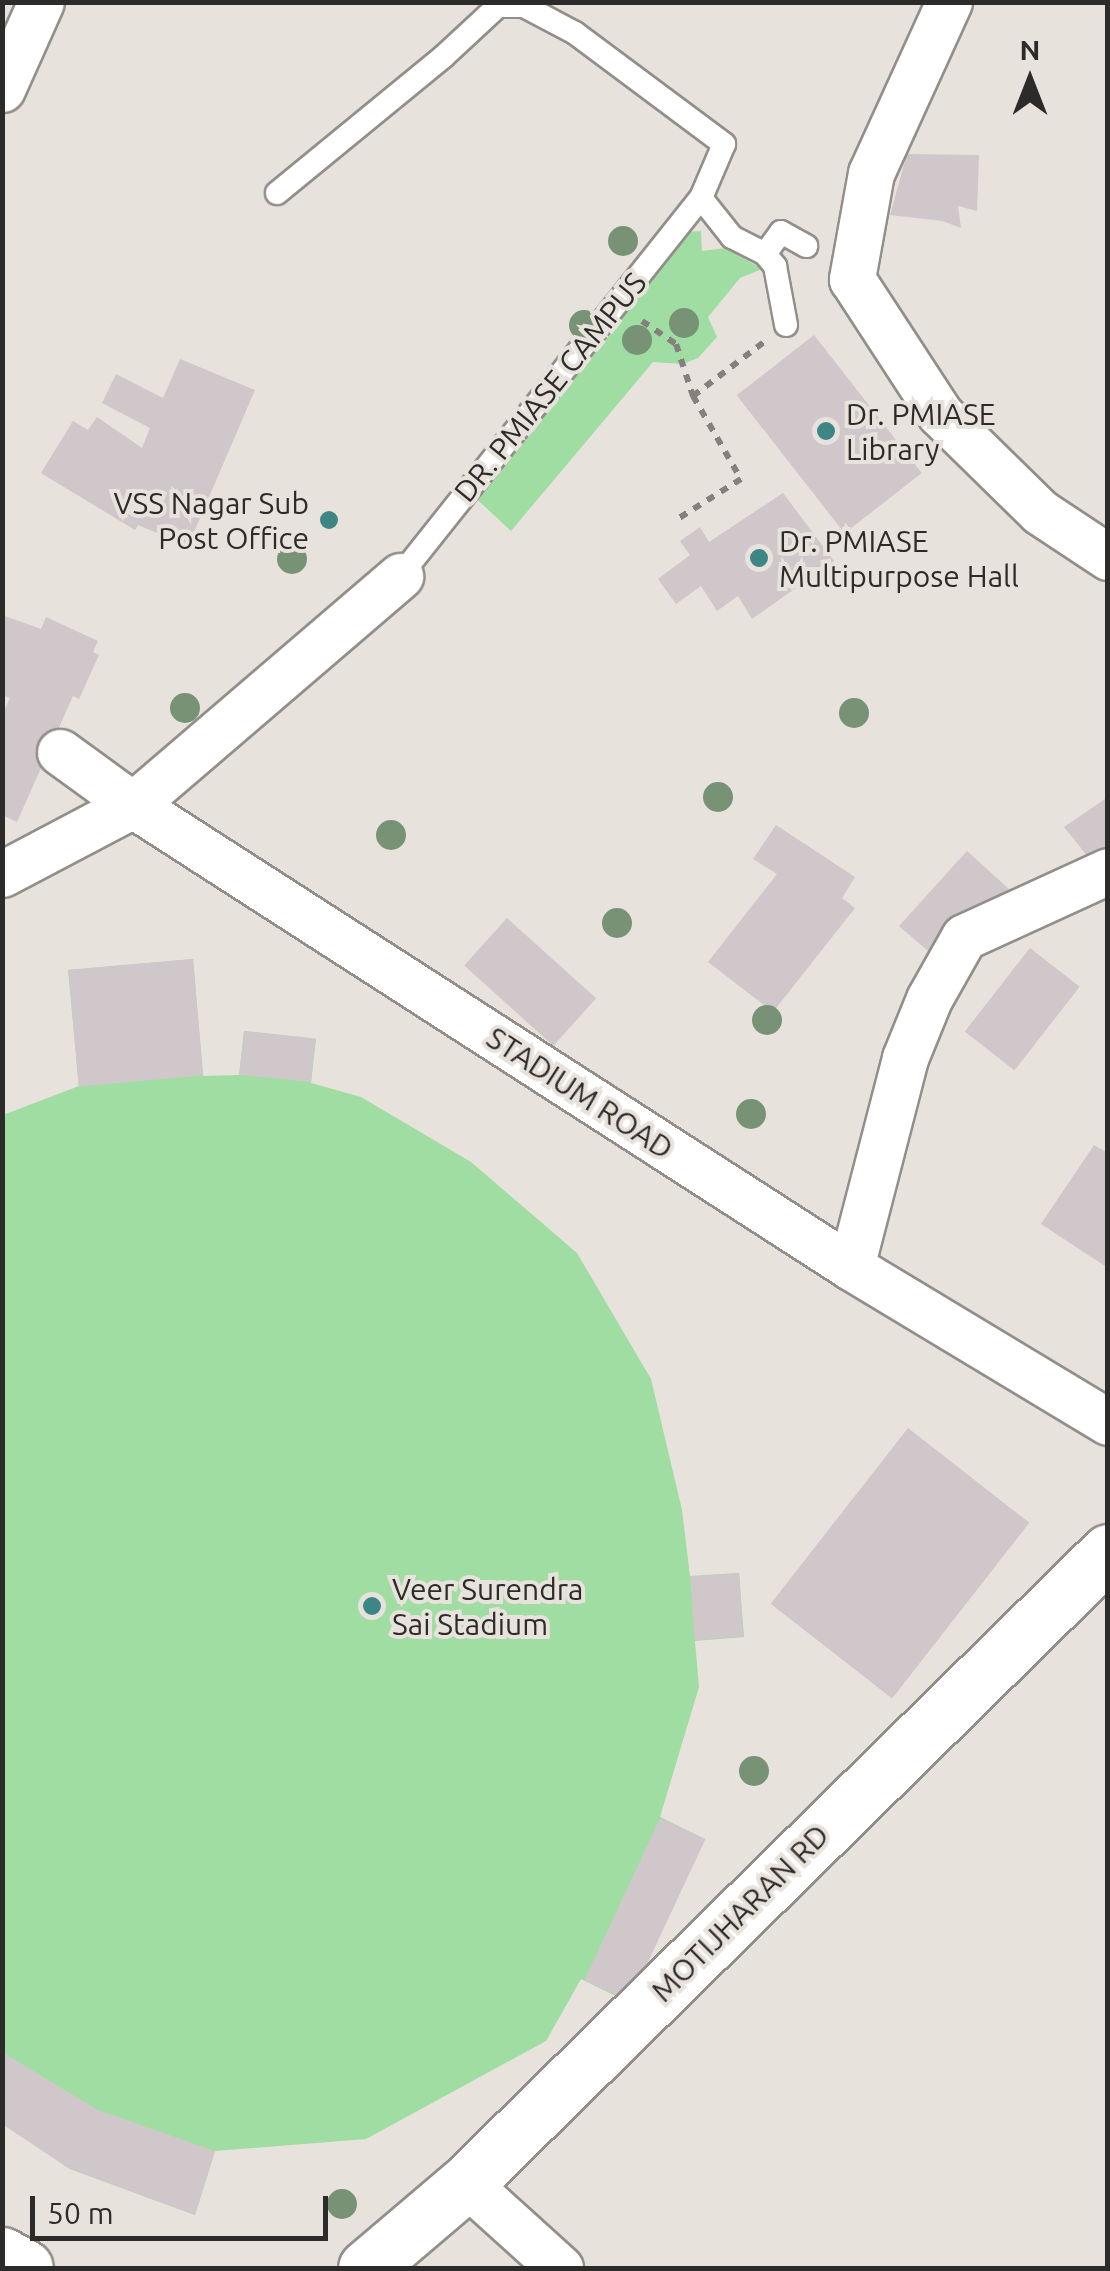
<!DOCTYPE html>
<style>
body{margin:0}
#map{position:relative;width:1110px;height:2271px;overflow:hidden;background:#e7e2dc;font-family:Ubuntu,sans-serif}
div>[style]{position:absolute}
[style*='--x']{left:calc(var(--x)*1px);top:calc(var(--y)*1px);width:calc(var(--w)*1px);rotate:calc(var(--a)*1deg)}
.green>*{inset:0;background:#a0dda2}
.building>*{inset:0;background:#cfc7c9;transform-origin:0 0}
.path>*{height:6px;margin-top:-3px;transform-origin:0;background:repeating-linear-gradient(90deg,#84807d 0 8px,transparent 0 16px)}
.roads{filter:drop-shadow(2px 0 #938e89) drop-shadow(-2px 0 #938e89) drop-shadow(0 2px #938e89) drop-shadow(0 -2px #938e89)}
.service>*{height:22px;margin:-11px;padding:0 11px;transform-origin:11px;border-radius:11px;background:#fff}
.minor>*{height:45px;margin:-22.5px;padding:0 22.5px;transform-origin:22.5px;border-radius:22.5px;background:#fff}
.tertiary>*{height:55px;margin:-27.5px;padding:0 27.5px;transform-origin:27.5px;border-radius:27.5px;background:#fff}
.secondary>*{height:55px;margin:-27.5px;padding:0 27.5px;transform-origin:27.5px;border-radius:27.5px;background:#fff}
.trees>*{width:30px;height:30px;margin:-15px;border-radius:50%;background:#789276}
.dots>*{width:28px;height:28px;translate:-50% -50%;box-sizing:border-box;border:5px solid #e7e2dc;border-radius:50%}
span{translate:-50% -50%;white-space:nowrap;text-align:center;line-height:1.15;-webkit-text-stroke:8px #e7e2dc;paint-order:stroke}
.street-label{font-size:30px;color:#2d2b29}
.poi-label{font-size:30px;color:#2d2b29}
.left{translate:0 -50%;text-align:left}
.right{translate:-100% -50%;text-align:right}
.frame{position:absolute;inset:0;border:5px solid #2d2b29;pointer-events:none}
.north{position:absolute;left:980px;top:30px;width:100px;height:100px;-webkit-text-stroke:8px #e7e2dc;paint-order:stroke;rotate:0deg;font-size:28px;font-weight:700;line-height:40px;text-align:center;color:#2d2b29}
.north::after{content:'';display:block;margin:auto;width:35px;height:45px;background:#2d2b29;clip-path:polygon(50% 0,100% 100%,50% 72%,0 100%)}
.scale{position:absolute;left:30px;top:2196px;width:298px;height:45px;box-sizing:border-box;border:5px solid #2d2b29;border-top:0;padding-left:12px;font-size:30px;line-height:35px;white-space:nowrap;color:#2d2b29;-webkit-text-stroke:8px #e7e2dc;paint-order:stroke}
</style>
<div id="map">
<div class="green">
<i style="clip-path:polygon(701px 231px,702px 251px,726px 248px,762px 269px,740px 278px,708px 317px,717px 337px,698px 358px,683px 364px,653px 362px,511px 531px,468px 491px,673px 233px)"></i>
<i style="clip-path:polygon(193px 959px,203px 1076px,239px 1075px,244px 1031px,316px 1039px,311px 1083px,361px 1097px,471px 1162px,577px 1253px,651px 1379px,682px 1510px,690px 1576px,739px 1573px,744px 1637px,695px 1641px,699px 1687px,660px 1817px,705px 1839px,626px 2001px,581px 1979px,546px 2041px,366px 2139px,215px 2151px,195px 2215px,70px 2169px,3px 2124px,3px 1115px,79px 1086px,68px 970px)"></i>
</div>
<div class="building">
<i style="clip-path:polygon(907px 154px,979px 155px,977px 211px,958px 206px,961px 228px,942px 221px,890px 215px)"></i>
<i style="left:814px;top:335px;width:175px;height:98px;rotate:52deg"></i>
<i style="clip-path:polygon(180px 359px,255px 390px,188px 546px,138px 525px,135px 530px,41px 473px,73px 421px,88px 430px,97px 417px,142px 448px,150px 428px,102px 403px,116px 374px,163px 398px)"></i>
<i style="clip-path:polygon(783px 493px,834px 561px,752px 619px,738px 596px,717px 611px,701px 586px,676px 604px,658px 579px,690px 555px,680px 541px,700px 527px,709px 542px)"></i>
<i style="clip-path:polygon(2px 615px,41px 629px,46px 617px,98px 641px,93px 652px,99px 655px,79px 699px,73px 696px,17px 822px,2px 815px,2px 715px,10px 698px,2px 695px)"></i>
<i style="clip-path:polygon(1108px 797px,1108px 861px,1097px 868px,1064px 827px)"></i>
<i style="clip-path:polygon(776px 825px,855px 877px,842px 898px,855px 908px,773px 1012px,708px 962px,777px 874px,753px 859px)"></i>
<i style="clip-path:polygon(967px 851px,1009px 889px,935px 957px,899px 926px)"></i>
<i style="left:507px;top:918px;width:120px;height:64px;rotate:42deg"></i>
<i style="left:1030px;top:948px;width:63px;height:106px;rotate:38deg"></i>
<i style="left:193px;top:959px;width:117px;height:125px;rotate:85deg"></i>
<i style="left:244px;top:1031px;width:72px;height:44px;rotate:6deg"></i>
<i style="clip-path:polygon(1094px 1145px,1108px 1153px,1108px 1268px,1041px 1224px)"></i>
<i style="left:908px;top:1428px;width:154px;height:223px;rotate:38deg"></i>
<i style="left:739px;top:1573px;width:64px;height:49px;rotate:86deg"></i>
<i style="left:660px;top:1818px;width:50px;height:179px;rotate:25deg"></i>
<i style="clip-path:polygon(2px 2052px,98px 2110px,215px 2151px,195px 2215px,70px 2169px,2px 2124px)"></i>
</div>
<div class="path">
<i style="--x:642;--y:321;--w:41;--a:34.1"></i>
<i style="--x:676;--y:344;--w:55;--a:71.9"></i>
<i style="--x:693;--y:396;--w:96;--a:60"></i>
<i style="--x:741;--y:479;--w:73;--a:147.8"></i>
<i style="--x:693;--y:396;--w:89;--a:-37.3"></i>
</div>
<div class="roads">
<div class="service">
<i style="--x:277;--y:193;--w:215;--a:-39.3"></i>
<i style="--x:443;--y:57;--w:75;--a:-42.8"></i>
<i style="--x:498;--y:6;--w:26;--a:0"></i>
<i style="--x:524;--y:6;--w:58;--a:27.9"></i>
<i style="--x:575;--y:33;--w:186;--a:36.7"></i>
<i style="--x:724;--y:144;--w:59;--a:113.1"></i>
<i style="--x:701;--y:198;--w:50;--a:51.5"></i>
<i style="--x:732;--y:237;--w:37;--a:27"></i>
<i style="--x:765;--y:254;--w:16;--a:50"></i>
<i style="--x:775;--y:266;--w:60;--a:79.4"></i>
<i style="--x:765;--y:254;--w:27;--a:-54"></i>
<i style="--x:781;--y:232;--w:29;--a:29"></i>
<i style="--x:400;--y:576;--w:483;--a:-51.5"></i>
</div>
<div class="minor">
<i style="--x:949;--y:2;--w:188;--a:114.5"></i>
<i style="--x:871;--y:173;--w:108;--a:100.2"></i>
<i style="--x:852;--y:279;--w:161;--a:56.9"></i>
<i style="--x:940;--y:414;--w:140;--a:44.4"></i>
<i style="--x:1040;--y:512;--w:82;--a:33.5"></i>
<i style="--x:2;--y:89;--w:95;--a:-65.9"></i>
<i style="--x:60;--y:752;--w:90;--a:36"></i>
<i style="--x:133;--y:805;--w:854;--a:32.76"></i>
<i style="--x:851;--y:1267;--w:300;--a:31.1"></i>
<i style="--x:2;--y:874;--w:148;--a:-27.8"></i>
<i style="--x:133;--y:805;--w:352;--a:-40.6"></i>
<i style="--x:851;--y:1267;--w:216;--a:-75.5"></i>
<i style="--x:905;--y:1058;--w:64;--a:-67.9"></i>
<i style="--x:929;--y:999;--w:71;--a:-60.6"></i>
<i style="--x:964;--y:937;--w:158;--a:-24.6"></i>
<i style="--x:466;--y:2183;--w:127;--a:42.1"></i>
</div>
<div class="tertiary">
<i style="--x:2;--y:2255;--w:26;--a:29"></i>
</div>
<div class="secondary">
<i style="--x:366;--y:2268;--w:131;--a:-40.4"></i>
<i style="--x:466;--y:2183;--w:900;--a:-44.5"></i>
</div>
</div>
<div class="trees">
<i style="left:623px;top:241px"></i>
<i style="left:684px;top:323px"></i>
<i style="left:584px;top:325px"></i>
<i style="left:637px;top:340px"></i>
<i style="left:292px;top:559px"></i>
<i style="left:185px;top:708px"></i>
<i style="left:854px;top:713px"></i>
<i style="left:718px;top:797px"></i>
<i style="left:391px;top:835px"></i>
<i style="left:617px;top:923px"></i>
<i style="left:767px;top:1020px"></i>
<i style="left:751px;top:1114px"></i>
<i style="left:754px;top:1771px"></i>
<i style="left:342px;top:2204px"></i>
</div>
<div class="dots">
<i style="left:826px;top:431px;background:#3e8685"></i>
<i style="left:329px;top:520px;background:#3e8685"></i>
<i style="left:759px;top:558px;background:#3e8685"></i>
<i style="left:372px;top:1606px;background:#3e8685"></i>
</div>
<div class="street-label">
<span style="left:550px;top:387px;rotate:-51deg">DR. PMIASE CAMPUS</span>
<span style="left:580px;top:1093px;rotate:33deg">STADIUM ROAD</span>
<span style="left:740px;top:1913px;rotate:-45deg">MOTIJHARAN RD</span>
</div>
<div class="poi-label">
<span class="left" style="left:846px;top:431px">Dr. PMIASE<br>Library</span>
<span class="right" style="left:309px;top:520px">VSS Nagar Sub<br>Post Office</span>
<span class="left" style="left:779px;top:558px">Dr. PMIASE<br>Multipurpose Hall</span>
<span class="left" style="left:392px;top:1606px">Veer Surendra<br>Sai Stadium</span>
</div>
<div class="frame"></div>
<div class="north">N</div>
<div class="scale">50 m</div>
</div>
